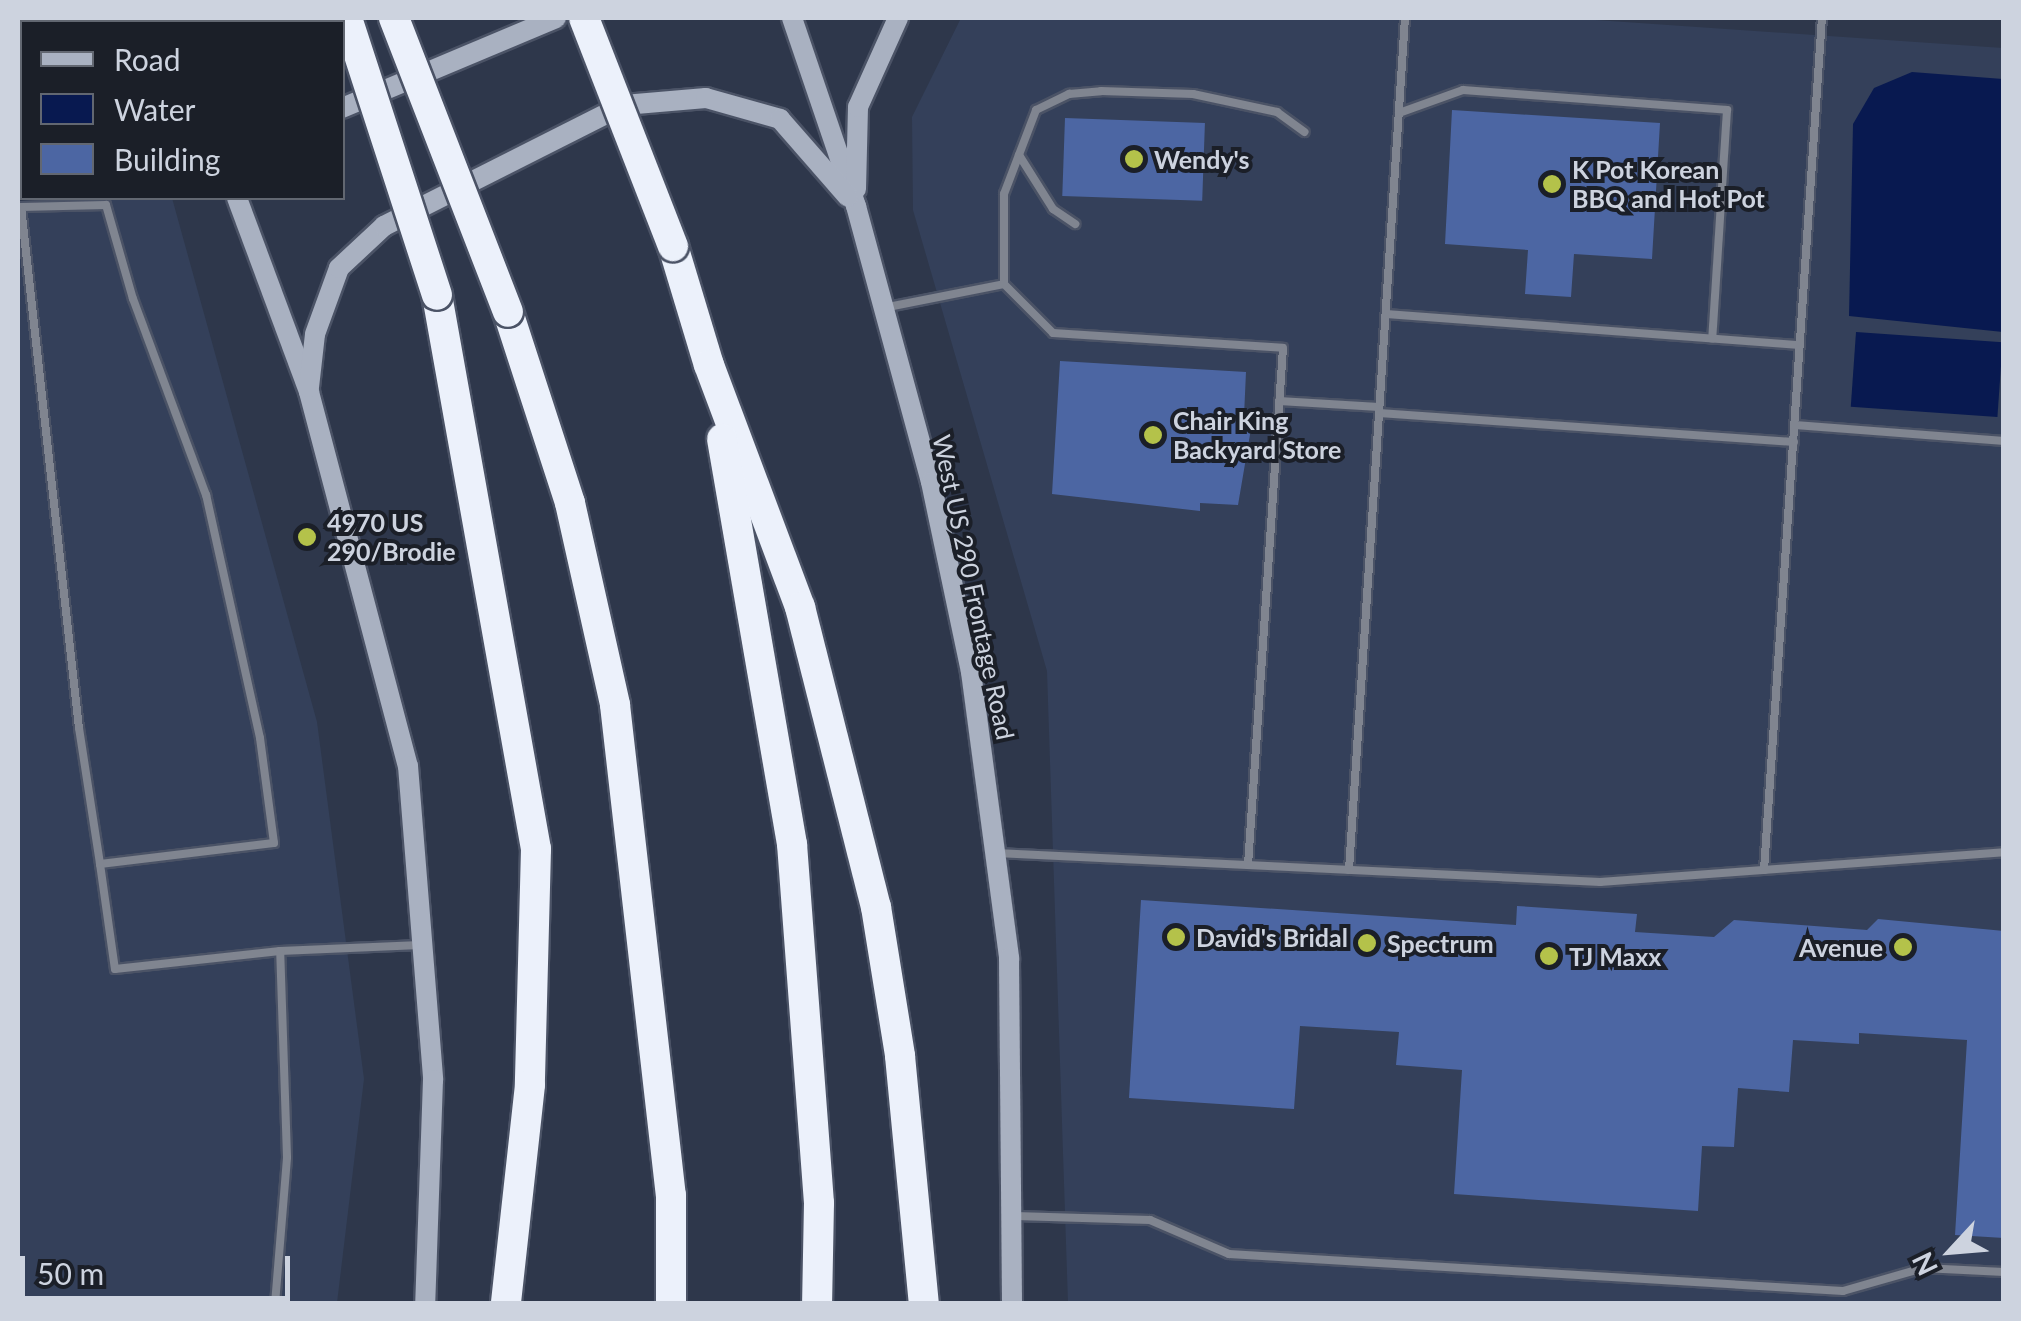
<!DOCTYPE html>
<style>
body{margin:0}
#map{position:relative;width:2021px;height:1321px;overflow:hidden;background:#2e374b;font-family:Lato,sans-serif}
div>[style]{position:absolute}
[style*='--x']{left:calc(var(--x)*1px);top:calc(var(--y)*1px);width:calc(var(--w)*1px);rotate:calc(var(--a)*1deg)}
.built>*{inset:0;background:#34405a}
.water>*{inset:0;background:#081950;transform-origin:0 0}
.building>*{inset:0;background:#4c66a3;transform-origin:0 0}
.roads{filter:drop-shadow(2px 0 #4b5366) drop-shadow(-2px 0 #4b5366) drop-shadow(0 2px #4b5366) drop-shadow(0 -2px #4b5366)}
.service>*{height:8px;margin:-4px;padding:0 4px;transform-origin:4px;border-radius:4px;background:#808590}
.secondary>*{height:20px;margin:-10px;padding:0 10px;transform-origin:10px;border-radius:10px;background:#a9b1c1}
.motorway>*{height:30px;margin:-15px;padding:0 15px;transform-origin:15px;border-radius:15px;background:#ecf1fb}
.bridges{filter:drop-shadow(2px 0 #4b5366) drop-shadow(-2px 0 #4b5366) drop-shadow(0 2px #4b5366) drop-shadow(0 -2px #4b5366)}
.motorway-bridge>*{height:30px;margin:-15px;padding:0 15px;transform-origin:15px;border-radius:15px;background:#ecf1fb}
.dots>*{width:28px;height:28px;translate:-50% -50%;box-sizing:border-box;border:5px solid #1b1f28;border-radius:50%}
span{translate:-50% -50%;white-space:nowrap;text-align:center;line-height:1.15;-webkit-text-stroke:8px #1b1f28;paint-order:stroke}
.poi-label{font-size:25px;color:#cdd3df;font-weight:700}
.left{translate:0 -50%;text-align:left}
.right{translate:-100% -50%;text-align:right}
.street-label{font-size:25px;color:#cdd3df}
.frame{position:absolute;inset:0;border:20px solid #cdd3df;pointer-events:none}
.legend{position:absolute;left:20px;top:20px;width:325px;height:180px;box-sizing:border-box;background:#1b1f28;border:2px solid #626771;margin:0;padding:12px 18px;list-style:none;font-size:30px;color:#cdd3df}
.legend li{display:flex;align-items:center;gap:20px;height:50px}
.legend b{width:50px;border:2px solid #626771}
.north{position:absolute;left:1901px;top:1201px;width:100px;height:100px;-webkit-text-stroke:8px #1b1f28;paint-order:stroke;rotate:244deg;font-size:28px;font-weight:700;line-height:40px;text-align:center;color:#cdd3df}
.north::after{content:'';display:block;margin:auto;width:35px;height:45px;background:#cdd3df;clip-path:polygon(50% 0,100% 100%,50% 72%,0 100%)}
.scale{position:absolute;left:20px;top:1256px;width:270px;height:45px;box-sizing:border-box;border:5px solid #cdd3df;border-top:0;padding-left:12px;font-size:30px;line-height:35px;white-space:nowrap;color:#cdd3df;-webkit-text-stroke:8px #1b1f28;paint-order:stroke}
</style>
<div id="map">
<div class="built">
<i style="clip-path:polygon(961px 18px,1567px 18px,2003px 48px,2003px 1303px,1068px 1303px,1047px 671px,913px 210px,912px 117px)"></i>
<i style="clip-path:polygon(95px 198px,172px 198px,317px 722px,364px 1079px,337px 1303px,18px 1303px,18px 208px)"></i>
</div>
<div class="water">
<i style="clip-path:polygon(1912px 72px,2003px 79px,2003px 332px,1849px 316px,1853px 124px,1874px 88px)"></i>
<i style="left:1856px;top:332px;width:147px;height:75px;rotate:4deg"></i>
</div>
<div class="building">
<i style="clip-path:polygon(1452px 110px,1660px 123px,1652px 259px,1574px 254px,1571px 297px,1525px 294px,1528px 250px,1445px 244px)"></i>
<i style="left:1065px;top:118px;width:140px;height:78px;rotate:2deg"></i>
<i style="clip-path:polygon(1060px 361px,1246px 372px,1244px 416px,1253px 417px,1238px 505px,1200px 503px,1200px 511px,1052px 494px)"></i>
<i style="clip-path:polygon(1141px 900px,1516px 925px,1517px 906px,1637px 914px,1635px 932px,1714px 937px,1734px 920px,1867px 930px,1878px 919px,2004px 931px,2004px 1238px,1955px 1235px,1967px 1040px,1859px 1033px,1859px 1044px,1793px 1040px,1789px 1092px,1738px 1088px,1734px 1147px,1702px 1146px,1698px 1211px,1454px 1194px,1462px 1070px,1396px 1065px,1399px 1032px,1300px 1026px,1294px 1109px,1129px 1098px)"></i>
</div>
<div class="roads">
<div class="service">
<i style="--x:1399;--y:113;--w:68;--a:-19.8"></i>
<i style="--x:1463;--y:90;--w:265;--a:4.3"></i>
<i style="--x:1727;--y:110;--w:229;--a:93.7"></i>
<i style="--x:1019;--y:155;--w:64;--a:57.8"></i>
<i style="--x:1053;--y:209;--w:27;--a:34"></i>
<i style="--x:1004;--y:284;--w:90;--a:-90"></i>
<i style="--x:1004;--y:194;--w:90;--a:-69.1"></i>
<i style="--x:1036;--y:110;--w:37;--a:-26"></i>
<i style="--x:1069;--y:94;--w:32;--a:-5"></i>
<i style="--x:1101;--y:91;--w:92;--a:1.9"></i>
<i style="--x:1193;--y:94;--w:86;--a:12.1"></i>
<i style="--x:1277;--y:112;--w:34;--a:36"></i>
<i style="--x:888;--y:307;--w:118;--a:-11.2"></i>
<i style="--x:1004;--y:284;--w:69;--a:45"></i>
<i style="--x:1053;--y:333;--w:230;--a:3.7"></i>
<i style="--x:1283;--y:348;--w:518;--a:93.87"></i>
<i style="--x:1386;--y:314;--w:415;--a:4.3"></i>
<i style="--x:1279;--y:401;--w:100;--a:3.4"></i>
<i style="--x:1379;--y:413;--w:416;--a:4"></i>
<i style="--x:1795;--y:425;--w:210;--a:4.4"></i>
<i style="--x:996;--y:853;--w:605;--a:2.75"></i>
<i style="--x:1600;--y:882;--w:405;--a:-4.2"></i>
<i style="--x:100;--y:864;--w:175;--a:-6.9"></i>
<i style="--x:274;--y:843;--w:106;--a:-97.6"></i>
<i style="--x:260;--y:738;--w:249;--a:-102.5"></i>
<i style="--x:206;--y:495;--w:209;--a:-110.4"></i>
<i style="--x:133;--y:299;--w:98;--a:-106"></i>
<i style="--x:106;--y:205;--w:85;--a:178.7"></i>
<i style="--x:21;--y:207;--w:524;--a:83.65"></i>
<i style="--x:79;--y:728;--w:138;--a:81.2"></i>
<i style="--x:100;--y:864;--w:106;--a:81.9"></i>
<i style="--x:115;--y:969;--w:166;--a:-6.2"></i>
<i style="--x:280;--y:951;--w:140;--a:-2.5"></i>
<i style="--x:1349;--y:870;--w:854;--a:-86.24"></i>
<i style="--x:1764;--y:870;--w:854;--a:-86.11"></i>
<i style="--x:1015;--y:1216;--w:135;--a:1.7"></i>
<i style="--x:1150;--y:1220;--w:86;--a:23.3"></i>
<i style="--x:1229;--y:1254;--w:615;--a:3.45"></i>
<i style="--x:1843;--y:1291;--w:83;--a:-16"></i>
<i style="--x:1923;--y:1268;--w:81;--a:2.8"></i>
<i style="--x:275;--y:1304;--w:147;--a:-85.3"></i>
<i style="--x:287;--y:1157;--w:206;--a:-91.9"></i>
</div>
<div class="secondary">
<i style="--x:169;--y:18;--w:4;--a:63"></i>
<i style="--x:792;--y:18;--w:199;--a:71.2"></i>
<i style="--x:856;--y:206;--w:286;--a:74.8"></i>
<i style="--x:931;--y:482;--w:194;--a:78.1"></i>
<i style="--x:971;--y:672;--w:289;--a:82.4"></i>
<i style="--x:1009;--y:958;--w:346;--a:89.5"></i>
<i style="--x:342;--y:108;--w:232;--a:-22.8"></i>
<i style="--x:856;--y:189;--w:82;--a:-88.6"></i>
<i style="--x:858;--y:107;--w:98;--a:-65.8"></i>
<i style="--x:237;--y:198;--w:207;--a:69.6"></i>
<i style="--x:309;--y:392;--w:387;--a:75.2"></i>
<i style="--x:408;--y:766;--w:315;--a:85.4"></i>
<i style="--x:433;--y:1080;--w:224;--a:92"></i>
<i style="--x:309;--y:387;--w:53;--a:-83.5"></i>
<i style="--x:315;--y:334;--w:70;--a:-70"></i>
<i style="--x:339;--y:268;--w:62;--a:-43"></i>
<i style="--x:384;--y:226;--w:269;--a:-26.8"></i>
<i style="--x:624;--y:105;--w:82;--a:-4.9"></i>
<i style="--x:706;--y:98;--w:77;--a:15.8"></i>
<i style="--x:780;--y:119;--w:103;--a:48.9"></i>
</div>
<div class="motorway">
<i style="--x:673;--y:246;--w:124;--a:73.2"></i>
<i style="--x:709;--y:365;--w:259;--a:69.4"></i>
<i style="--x:800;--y:607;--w:309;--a:75.8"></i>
<i style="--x:876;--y:907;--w:151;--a:80.8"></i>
<i style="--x:900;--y:1056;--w:249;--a:84.5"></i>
<i style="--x:437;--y:295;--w:563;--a:79.87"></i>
<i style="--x:536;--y:849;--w:236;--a:91.5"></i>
<i style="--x:530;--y:1085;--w:220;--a:96.3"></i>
<i style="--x:508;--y:312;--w:201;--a:72"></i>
<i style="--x:570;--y:503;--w:207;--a:77.4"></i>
<i style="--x:615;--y:705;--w:493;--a:83.5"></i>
<i style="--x:671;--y:1195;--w:109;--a:90"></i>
<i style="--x:722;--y:439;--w:411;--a:80.2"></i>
<i style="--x:792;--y:844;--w:360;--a:85.7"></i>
<i style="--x:819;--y:1203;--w:101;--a:91.1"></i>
</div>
</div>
<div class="bridges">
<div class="motorway-bridge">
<i style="--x:347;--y:18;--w:291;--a:72"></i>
<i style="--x:394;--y:18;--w:315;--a:68.8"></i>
<i style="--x:584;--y:18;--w:245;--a:68.7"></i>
</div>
</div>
<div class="dots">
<i style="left:1134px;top:159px;background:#b4c24a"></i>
<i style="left:1552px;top:184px;background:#b4c24a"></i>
<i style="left:1153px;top:435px;background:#b4c24a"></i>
<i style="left:307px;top:537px;background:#b4c24a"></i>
<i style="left:1176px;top:937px;background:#b4c24a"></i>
<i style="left:1367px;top:943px;background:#b4c24a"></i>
<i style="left:1903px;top:947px;background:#b4c24a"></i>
<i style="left:1549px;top:956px;background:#b4c24a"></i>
</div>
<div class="poi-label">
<span class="left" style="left:1154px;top:159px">Wendy's</span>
<span class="left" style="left:1572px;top:184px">K Pot Korean<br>BBQ and Hot Pot</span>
<span class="left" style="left:1173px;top:435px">Chair King<br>Backyard Store</span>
<span class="left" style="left:327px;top:537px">4970 US<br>290/Brodie</span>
<span class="left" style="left:1196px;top:937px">David's Bridal</span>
<span class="left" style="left:1387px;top:943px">Spectrum</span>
<span class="right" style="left:1883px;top:947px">Avenue</span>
<span class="left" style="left:1569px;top:956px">TJ Maxx</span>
</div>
<div class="street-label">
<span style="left:974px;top:587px;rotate:78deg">West US 290 Frontage Road</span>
</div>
<div class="frame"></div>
<ul class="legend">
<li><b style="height:12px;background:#a9b1c1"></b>Road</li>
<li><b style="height:28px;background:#081950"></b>Water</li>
<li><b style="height:28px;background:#4c66a3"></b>Building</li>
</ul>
<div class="north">N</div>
<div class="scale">50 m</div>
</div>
